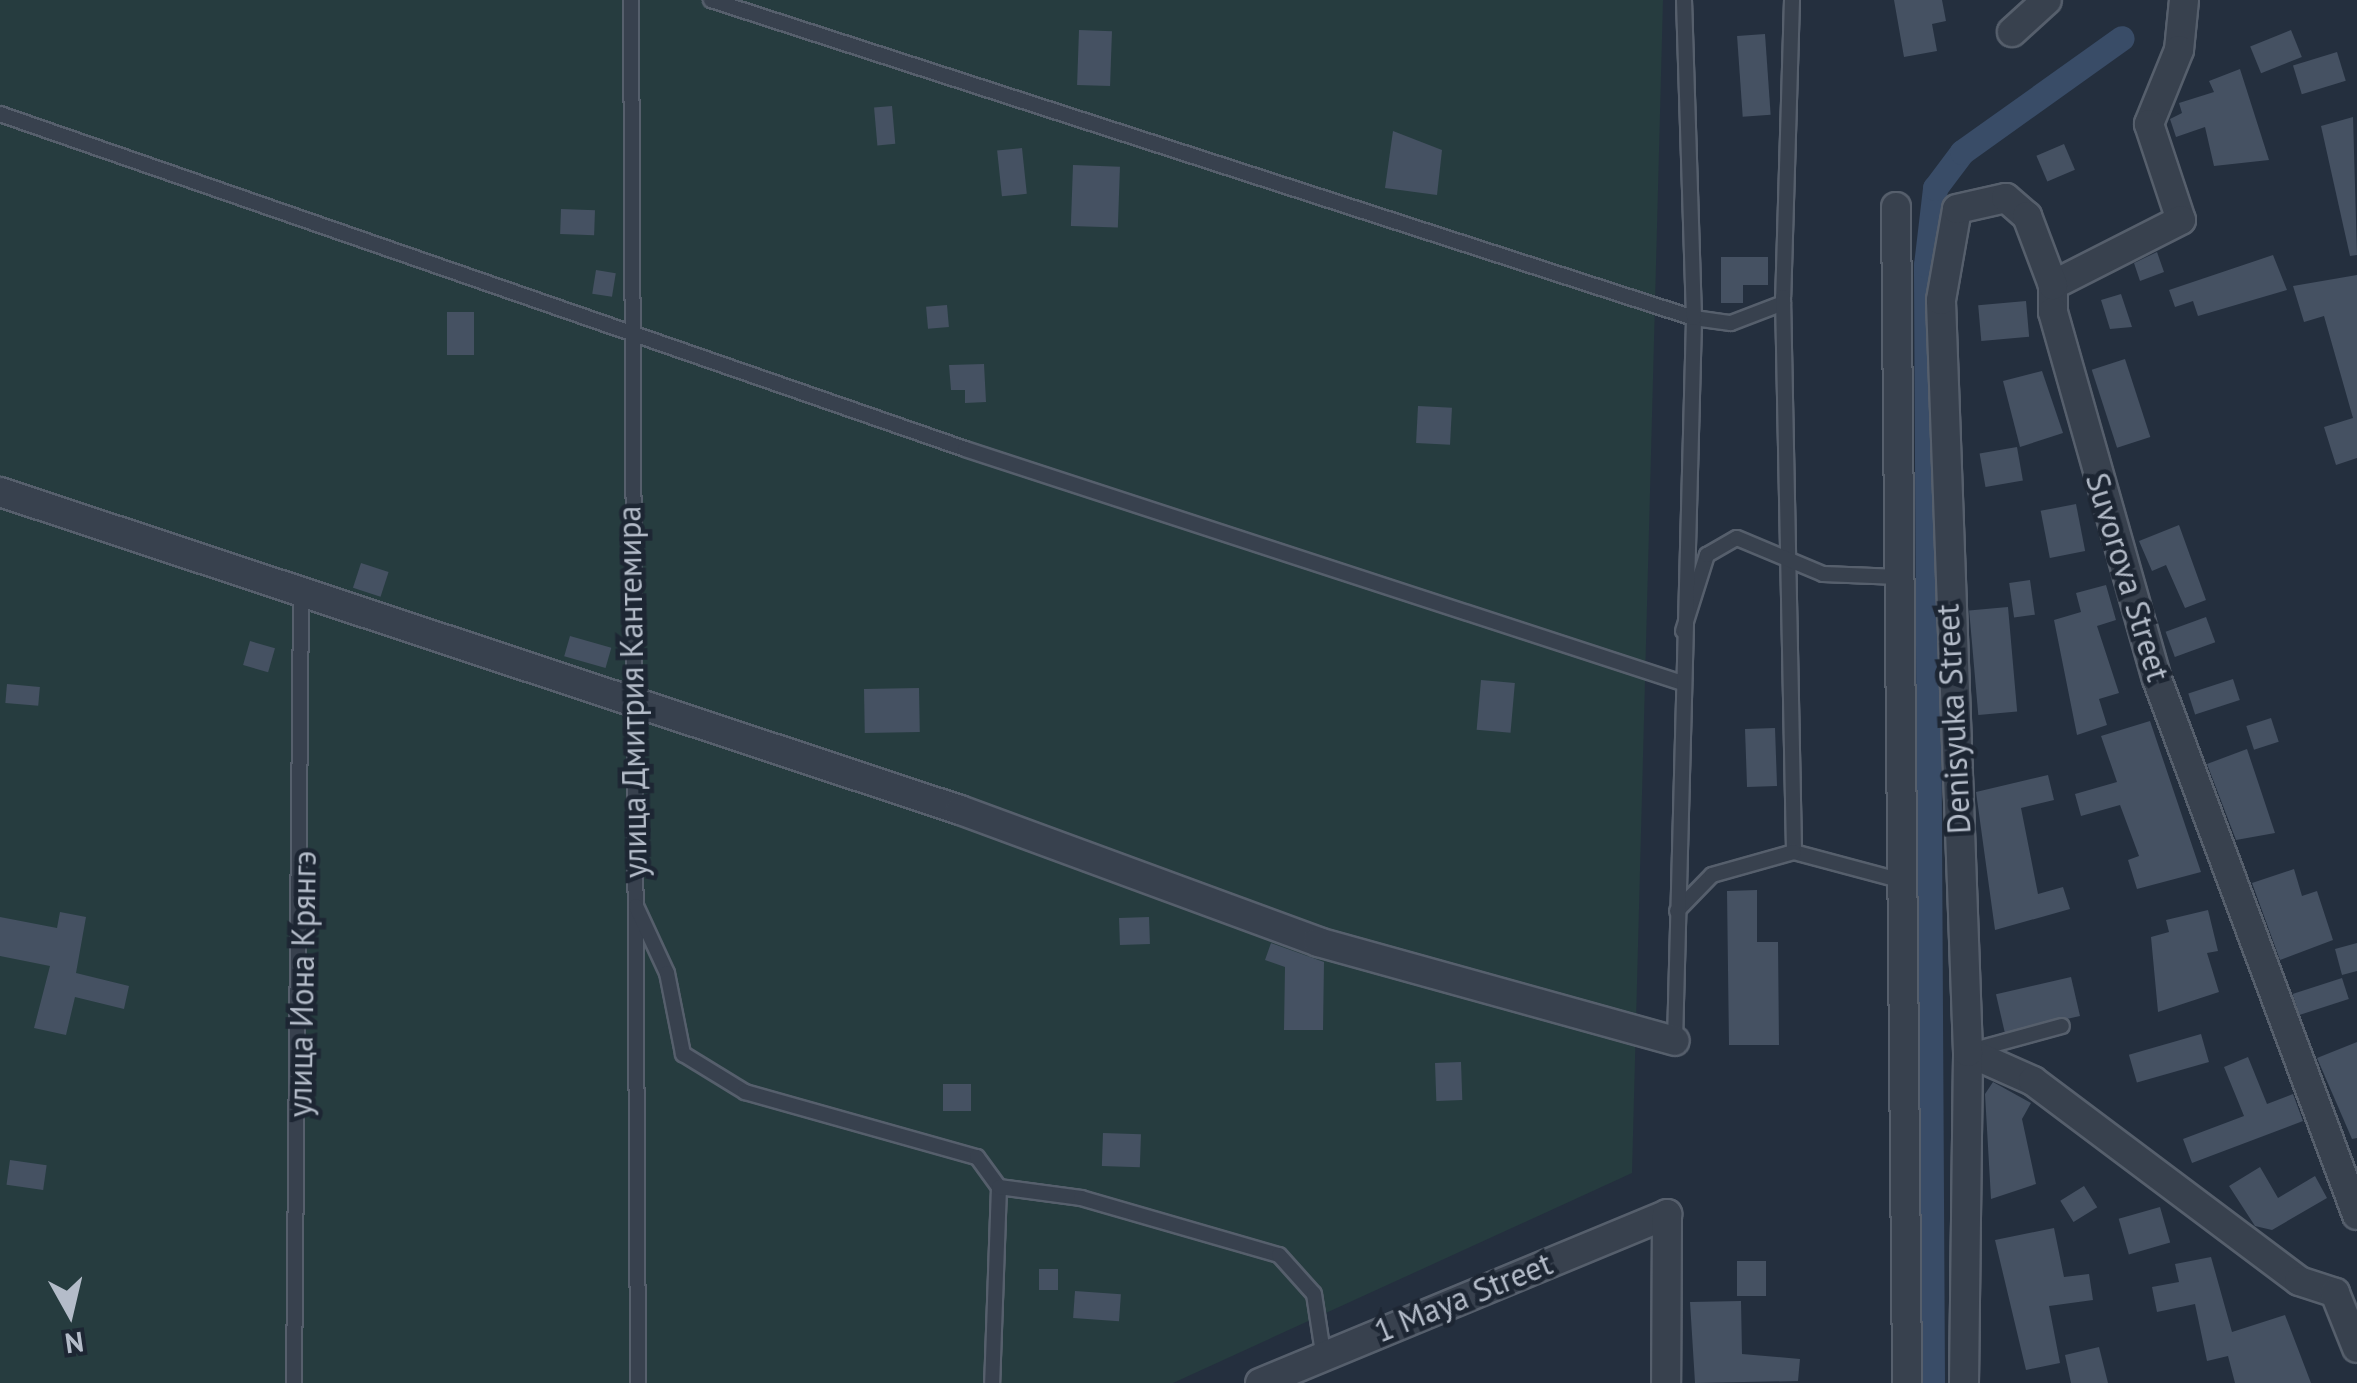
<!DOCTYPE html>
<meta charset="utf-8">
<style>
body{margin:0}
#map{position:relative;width:2357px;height:1383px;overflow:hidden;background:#242f3e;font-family:"PT Sans",sans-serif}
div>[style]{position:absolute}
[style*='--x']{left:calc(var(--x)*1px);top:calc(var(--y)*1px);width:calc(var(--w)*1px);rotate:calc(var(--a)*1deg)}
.green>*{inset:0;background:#263c3f}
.canal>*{height:25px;margin:-12.5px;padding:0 12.5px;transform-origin:12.5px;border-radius:12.5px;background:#394c67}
.building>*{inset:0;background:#455162;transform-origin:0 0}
.roads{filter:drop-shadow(2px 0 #565f6c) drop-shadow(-2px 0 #565f6c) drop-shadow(0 2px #565f6c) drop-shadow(0 -2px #565f6c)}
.service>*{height:14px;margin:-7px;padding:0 7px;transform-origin:7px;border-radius:7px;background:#38414e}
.minor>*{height:28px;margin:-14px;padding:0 14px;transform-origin:14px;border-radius:14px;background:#38414e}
span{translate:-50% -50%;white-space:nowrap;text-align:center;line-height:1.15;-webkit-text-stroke:9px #1d2633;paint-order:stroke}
.street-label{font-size:32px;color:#b4bcc9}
.north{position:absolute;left:20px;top:1263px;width:100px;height:100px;-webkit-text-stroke:8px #1d2633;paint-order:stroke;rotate:172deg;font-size:28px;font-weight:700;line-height:40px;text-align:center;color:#b4bcc9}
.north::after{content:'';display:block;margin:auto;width:35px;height:45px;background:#b4bcc9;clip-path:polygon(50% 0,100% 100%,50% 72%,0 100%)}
</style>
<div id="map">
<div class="green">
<i style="clip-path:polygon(0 0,1663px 0,1632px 1173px,1173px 1383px,0 1383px)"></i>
</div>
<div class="canal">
<i style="--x:1932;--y:1383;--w:1118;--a:-90.31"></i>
<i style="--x:1926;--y:265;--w:78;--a:-83.3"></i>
<i style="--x:1935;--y:188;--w:45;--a:-53.1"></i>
<i style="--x:1962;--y:152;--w:196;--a:-35.5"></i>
</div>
<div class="building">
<i style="clip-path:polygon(1894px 0,1942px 0,1946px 21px,1932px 24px,1937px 51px,1904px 57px)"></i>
<i style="left:1079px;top:30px;width:33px;height:55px;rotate:2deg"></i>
<i style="left:2291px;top:30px;width:29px;height:44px;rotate:68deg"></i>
<i style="left:1765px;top:34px;width:81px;height:28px;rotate:86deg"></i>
<i style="left:2337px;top:52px;width:30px;height:46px;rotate:73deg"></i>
<i style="clip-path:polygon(2240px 69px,2269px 160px,2214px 166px,2205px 127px,2176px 137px,2170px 119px,2182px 113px,2179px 103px,2214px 92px,2209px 81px)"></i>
<i style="left:892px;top:106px;width:38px;height:18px;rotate:85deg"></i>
<i style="clip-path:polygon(2353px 117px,2357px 255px,2350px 256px,2321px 126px)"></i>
<i style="clip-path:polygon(1393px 131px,1442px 150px,1437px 195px,1385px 188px)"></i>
<i style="left:2064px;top:144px;width:28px;height:30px;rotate:67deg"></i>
<i style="left:1022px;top:148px;width:46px;height:25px;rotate:84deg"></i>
<i style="left:1073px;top:165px;width:47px;height:61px;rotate:2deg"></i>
<i style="left:561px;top:209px;width:34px;height:25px;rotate:2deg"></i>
<i style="clip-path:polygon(2157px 252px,2164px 272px,2140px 281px,2134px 263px)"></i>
<i style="clip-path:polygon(2273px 255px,2287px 290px,2198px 316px,2193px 301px,2175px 307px,2169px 290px)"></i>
<i style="clip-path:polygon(1721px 257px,1768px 257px,1768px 285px,1743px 285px,1743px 303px,1721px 303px)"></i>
<i style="left:596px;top:270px;width:20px;height:24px;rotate:9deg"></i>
<i style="clip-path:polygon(2357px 275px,2357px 458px,2336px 465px,2324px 427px,2353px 418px,2324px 316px,2304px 322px,2293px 286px)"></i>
<i style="clip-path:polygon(2121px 294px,2132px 327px,2110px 329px,2101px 300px)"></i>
<i style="left:2026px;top:301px;width:36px;height:48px;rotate:85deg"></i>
<i style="left:947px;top:305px;width:22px;height:21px;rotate:85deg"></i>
<i style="left:447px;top:312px;width:27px;height:43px"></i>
<i style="left:2125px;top:359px;width:82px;height:35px;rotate:72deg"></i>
<i style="clip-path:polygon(984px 364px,986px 402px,965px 403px,965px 390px,951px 390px,949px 365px)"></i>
<i style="clip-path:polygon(2042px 371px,2063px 433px,2020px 447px,2003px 381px)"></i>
<i style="left:1418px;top:406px;width:34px;height:37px;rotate:3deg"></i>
<i style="left:2017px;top:447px;width:34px;height:38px;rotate:80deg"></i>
<i style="left:2076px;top:504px;width:48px;height:36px;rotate:79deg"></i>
<i style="clip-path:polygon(2179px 525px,2206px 600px,2185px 608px,2166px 565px,2152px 571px,2139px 541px)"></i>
<i style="left:361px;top:563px;width:29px;height:26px;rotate:18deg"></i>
<i style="left:2030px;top:580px;width:35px;height:21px;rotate:82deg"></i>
<i style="clip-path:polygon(2106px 585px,2116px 620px,2097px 626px,2119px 693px,2099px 699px,2107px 725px,2077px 735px,2054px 620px,2081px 612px,2076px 593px)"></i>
<i style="left:2008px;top:607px;width:105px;height:39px;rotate:85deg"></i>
<i style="left:2206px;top:617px;width:27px;height:43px;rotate:70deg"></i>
<i style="left:570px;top:636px;width:43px;height:21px;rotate:16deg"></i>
<i style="left:250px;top:641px;width:26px;height:25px;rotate:16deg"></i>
<i style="left:2233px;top:679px;width:22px;height:47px;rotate:72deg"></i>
<i style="left:1481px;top:680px;width:34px;height:50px;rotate:5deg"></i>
<i style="left:7px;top:684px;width:33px;height:19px;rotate:5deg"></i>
<i style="left:919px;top:688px;width:44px;height:55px;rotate:89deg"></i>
<i style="left:2271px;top:718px;width:25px;height:26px;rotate:72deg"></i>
<i style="clip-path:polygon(2150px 721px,2201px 872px,2137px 889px,2128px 860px,2139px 856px,2120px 805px,2081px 816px,2075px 794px,2117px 782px,2101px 736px)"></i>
<i style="left:1775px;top:728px;width:58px;height:30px;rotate:88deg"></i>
<i style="clip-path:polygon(2247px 749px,2275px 833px,2236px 840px,2207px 764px)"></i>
<i style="clip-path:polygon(2048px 775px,2054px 800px,2021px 808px,2038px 894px,2063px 887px,2070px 909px,1995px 930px,1976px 792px)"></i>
<i style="clip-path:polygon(2294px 869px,2302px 896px,2317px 891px,2333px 940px,2280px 960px,2252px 883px)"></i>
<i style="clip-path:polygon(1757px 890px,1757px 942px,1778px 942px,1779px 1045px,1729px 1045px,1727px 891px)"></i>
<i style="clip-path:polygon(2208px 910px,2218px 951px,2207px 953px,2219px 992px,2158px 1012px,2151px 937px,2169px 932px,2166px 920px)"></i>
<i style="clip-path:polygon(60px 912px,86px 917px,76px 973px,129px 986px,124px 1009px,75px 997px,66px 1035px,34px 1028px,50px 966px,0 956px,0 917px,57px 928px)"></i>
<i style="left:1149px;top:917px;width:27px;height:30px;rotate:88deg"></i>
<i style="clip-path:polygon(1271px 943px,1324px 962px,1323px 1030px,1284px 1030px,1285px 967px,1265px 960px)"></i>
<i style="clip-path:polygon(2357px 943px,2357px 971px,2342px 975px,2335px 949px)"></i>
<i style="left:2071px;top:977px;width:40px;height:77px;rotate:77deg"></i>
<i style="left:2342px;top:978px;width:22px;height:52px;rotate:72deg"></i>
<i style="left:2201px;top:1034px;width:29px;height:75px;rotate:74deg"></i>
<i style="clip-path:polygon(2357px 1042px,2357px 1138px,2352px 1139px,2317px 1058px)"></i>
<i style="clip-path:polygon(2248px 1057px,2267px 1104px,2293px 1094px,2303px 1121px,2192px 1163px,2183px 1139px,2244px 1116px,2224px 1067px)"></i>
<i style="left:1461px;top:1062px;width:38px;height:26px;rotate:88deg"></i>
<i style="clip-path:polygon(1993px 1082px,2031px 1103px,2022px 1119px,2036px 1184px,1991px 1199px,1985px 1094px)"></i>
<i style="left:943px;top:1084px;width:28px;height:27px"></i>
<i style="left:1103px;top:1133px;width:38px;height:33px;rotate:2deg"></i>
<i style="left:10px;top:1160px;width:37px;height:25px;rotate:8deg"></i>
<i style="clip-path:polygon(2260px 1167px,2278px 1198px,2315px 1176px,2327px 1198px,2272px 1230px,2255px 1226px,2229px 1186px)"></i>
<i style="left:2084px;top:1186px;width:25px;height:28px;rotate:58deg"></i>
<i style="left:2160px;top:1207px;width:37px;height:43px;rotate:74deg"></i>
<i style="clip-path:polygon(2054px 1228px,2064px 1277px,2089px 1274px,2093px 1300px,2049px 1306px,2060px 1363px,2026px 1370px,1995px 1240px)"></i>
<i style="clip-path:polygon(2211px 1257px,2232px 1332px,2285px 1315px,2311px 1383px,2235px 1383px,2228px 1356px,2207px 1361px,2195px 1304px,2157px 1312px,2152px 1287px,2179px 1282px,2175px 1264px)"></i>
<i style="left:1737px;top:1261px;width:29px;height:35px"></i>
<i style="left:1039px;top:1269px;width:19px;height:21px"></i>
<i style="left:1075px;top:1291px;width:46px;height:27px;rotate:4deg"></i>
<i style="clip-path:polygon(1741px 1301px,1742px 1354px,1800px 1359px,1798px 1381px,1695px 1383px,1690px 1302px)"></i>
<i style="clip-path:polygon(2099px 1347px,2108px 1383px,2071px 1383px,2065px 1355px)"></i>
</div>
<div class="roads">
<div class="service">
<i style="--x:631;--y:0;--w:1383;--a:89.71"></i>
<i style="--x:711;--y:0;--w:1033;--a:17.93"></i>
<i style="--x:1694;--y:318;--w:37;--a:8"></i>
<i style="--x:1731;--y:323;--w:56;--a:-21"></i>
<i style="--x:1792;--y:0;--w:297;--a:91.7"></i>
<i style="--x:1783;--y:297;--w:555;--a:88.86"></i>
<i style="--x:1794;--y:852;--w:112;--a:15"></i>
<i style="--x:0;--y:114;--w:1021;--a:19.14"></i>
<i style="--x:965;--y:449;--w:751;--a:18.07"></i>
<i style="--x:1683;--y:631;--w:80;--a:-72.5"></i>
<i style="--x:1707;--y:555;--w:34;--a:-30"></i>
<i style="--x:1737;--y:538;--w:93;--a:22.7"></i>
<i style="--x:1823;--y:574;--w:76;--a:2.3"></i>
<i style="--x:636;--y:906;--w:74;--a:65.2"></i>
<i style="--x:667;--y:973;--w:83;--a:78.8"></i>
<i style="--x:683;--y:1054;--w:73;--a:31.5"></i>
<i style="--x:745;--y:1092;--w:241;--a:15.7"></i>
<i style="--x:977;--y:1157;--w:37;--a:54"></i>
<i style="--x:999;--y:1187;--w:196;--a:92"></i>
<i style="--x:1677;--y:911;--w:50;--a:-45.8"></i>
<i style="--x:1712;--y:875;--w:85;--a:-15.7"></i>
<i style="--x:1675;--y:1041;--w:723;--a:-88.49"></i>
<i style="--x:1694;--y:318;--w:318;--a:-91.8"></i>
<i style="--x:1974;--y:1050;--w:91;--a:-15.3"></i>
<i style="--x:999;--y:1187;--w:83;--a:7.6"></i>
<i style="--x:1081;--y:1198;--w:206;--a:16.1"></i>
<i style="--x:1279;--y:1255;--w:52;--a:48.1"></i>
<i style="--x:1314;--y:1294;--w:60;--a:81.3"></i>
<i style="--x:294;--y:1383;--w:794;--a:-89.49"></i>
</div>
<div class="minor">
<i style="--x:2184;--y:0;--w:50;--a:95.7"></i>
<i style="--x:2179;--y:50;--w:80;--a:112.1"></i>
<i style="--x:2149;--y:124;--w:101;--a:71.6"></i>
<i style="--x:2181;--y:220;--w:144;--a:153.1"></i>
<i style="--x:2053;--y:285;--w:27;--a:90"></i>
<i style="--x:2053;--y:312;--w:381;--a:74.2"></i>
<i style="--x:2157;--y:679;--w:572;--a:69.54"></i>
<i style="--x:2012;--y:32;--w:47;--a:-42.4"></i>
<i style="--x:1896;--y:207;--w:1176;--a:89.46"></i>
<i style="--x:0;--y:492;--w:1011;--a:18.33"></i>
<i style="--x:960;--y:810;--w:382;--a:20.2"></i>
<i style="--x:1318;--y:942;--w:370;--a:15.5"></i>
<i style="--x:1968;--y:1052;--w:71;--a:24"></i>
<i style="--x:2033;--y:1081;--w:333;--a:36.9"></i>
<i style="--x:2299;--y:1281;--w:38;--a:18"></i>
<i style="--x:2335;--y:1293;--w:59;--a:68.2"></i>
<i style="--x:1260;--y:1383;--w:441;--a:-22.5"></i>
<i style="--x:1667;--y:1214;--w:169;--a:90.3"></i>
<i style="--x:1964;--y:1383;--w:331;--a:-89.3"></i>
<i style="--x:1968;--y:1052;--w:752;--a:-92.06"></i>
<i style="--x:1941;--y:300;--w:92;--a:-80"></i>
<i style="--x:1957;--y:209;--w:50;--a:-12.7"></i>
<i style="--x:2006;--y:198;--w:28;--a:41"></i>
<i style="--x:2027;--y:216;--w:74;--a:69.4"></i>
</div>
</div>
<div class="street-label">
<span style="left:2128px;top:577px;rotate:73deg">Suvorova Street</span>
<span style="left:632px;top:692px;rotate:-91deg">улица Дмитрия Кантемира</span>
<span style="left:1953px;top:719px;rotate:-93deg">Denisyuka Street</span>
<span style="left:302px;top:984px;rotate:-89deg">улица Иона Крянгэ</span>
<span style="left:1463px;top:1297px;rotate:-22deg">1 Maya Street</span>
</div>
<div class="north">N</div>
</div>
